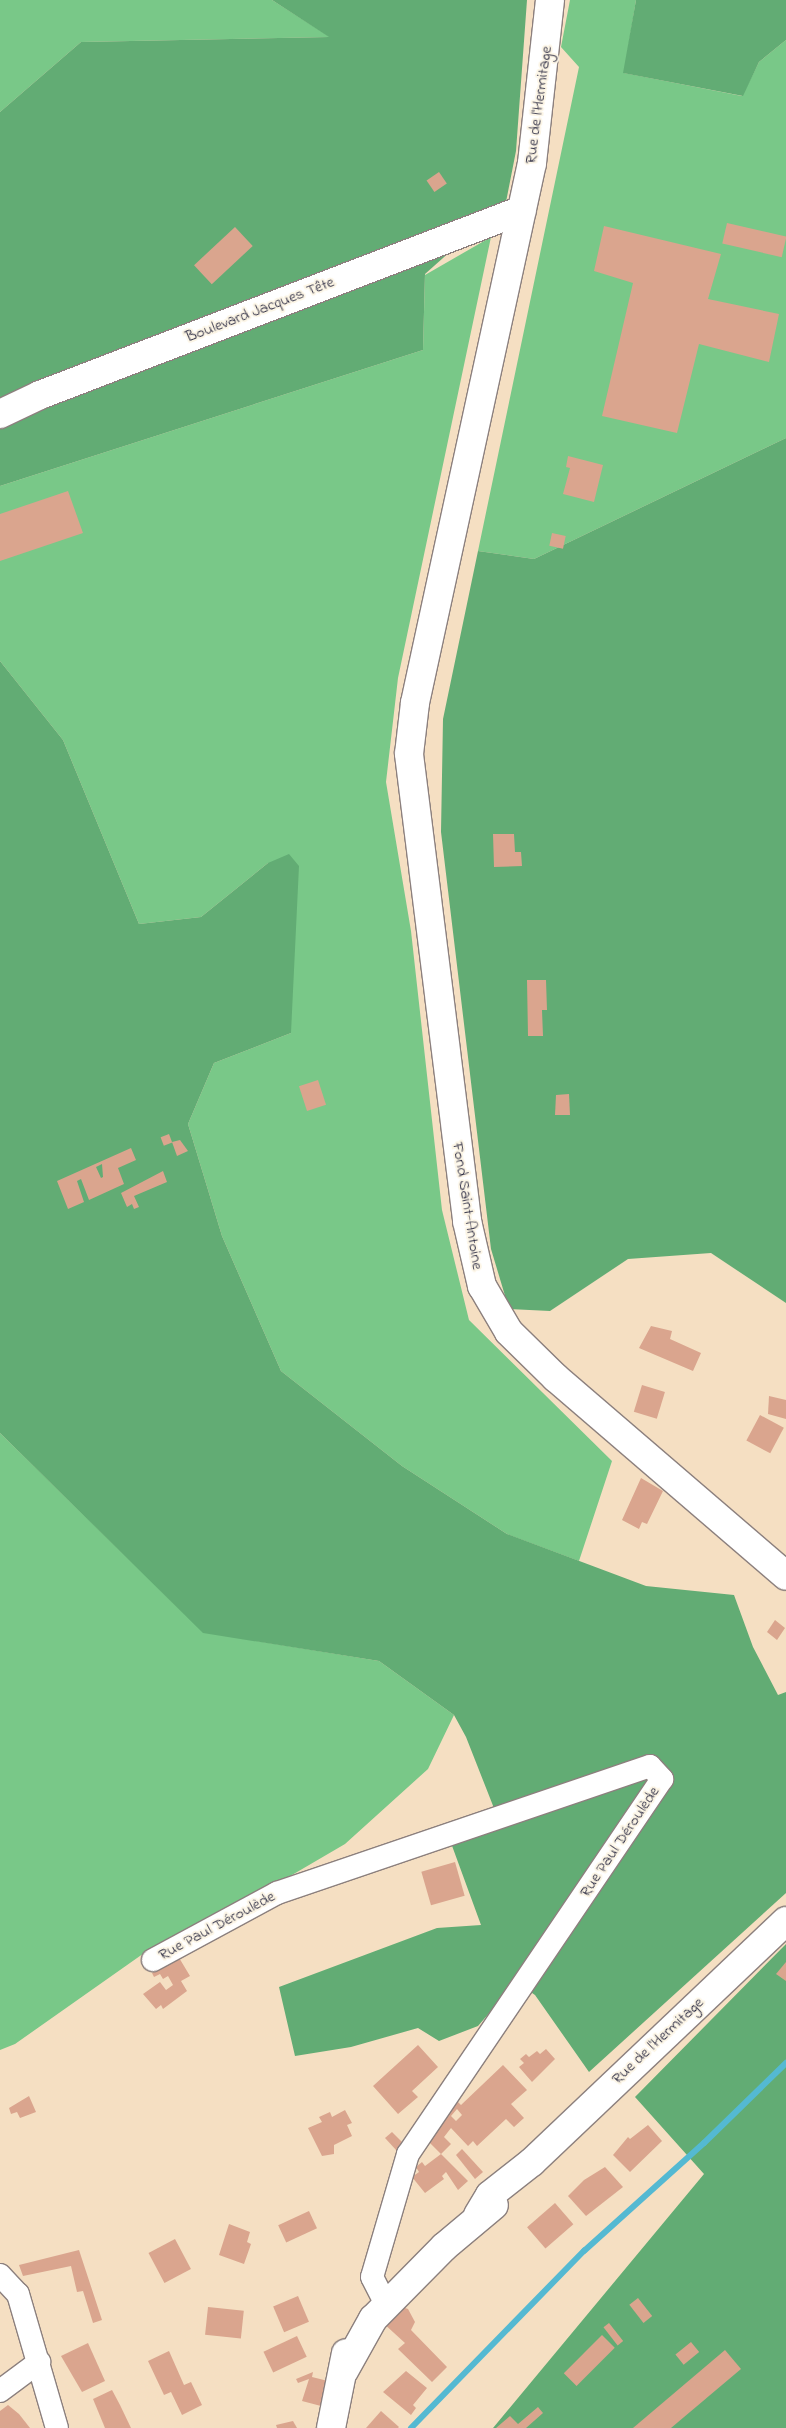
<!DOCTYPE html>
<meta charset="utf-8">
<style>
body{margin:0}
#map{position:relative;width:786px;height:2428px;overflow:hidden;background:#f5dfc2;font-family:"Indie Flower",sans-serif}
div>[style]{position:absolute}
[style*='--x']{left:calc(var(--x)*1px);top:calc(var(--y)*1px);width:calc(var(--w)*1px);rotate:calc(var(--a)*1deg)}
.green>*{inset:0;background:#79c888}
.forest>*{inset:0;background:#62ac74}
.stream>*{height:6px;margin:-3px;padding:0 3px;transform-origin:3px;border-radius:3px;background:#54b9d2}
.building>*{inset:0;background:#daa58e;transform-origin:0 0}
.roads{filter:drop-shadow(1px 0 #8c807e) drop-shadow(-1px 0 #8c807e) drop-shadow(0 1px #8c807e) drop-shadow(0 -1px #8c807e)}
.street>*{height:22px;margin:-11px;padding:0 11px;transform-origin:11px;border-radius:11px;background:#fff}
.secondary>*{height:28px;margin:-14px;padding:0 14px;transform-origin:14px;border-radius:14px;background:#fff}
span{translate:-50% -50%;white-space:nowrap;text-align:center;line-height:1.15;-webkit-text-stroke:4px #fcf5e5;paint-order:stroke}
.street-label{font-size:16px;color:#22223b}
</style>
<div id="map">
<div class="green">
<i style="clip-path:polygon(0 0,272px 0,330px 37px,81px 42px,0 112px)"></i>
<i style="clip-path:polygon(570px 0,636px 0,624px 73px,742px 96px,759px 62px,786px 40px,786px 438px,534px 559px,478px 551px,579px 67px,561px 47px)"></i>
<i style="clip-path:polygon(491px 237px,398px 678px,386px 782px,411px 931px,442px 1210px,469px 1320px,612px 1461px,579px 1561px,507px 1534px,402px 1466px,281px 1371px,222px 1236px,188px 1124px,214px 1063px,291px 1033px,268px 863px,201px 917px,139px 924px,63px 740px,0 661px,0 486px,423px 350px,425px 275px)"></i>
<i style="clip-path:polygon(0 1433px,203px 1632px,379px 1661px,454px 1715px,428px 1769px,345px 1844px,268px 1889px,147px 1951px,15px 2044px,0 2050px)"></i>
</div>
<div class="forest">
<i style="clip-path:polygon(272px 0,527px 0,516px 151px,506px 202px,425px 274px,423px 350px,0 486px,0 112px,81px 42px,329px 37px)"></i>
<i style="clip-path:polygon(636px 0,786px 0,786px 40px,759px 62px,743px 96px,623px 73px)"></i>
<i style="clip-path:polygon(786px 438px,786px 1303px,711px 1253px,628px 1259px,550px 1311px,509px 1309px,491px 1249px,441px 832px,443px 719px,478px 551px,534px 559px)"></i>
<i style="clip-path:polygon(0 661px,63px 740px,139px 924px,201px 917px,268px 863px,289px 854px,299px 866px,291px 1033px,214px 1063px,188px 1124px,222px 1236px,281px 1371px,402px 1466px,507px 1534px,646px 1586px,734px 1595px,753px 1647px,778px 1695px,786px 1692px,786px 1893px,589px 2072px,535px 1995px,516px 1982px,478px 2026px,439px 2041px,418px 2028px,351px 2047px,295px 2056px,279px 1987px,437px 1928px,481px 1925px,451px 1843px,501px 1826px,466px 1737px,454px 1715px,379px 1661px,203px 1633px,0 1433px)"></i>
<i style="clip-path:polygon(786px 1944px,786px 2428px,493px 2428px,704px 2174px,635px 2097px)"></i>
</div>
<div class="stream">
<i style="--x:411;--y:2428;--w:248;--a:-45.7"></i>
<i style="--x:584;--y:2251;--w:161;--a:-42"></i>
<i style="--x:704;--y:2143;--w:115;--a:-44.3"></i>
</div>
<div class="building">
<i style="left:439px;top:172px;width:14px;height:15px;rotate:56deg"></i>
<i style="left:727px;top:223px;width:61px;height:21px;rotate:13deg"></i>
<i style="clip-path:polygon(604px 226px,721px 254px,708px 299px,779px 314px,769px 362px,699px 344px,677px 433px,602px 416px,633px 283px,594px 271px)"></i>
<i style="left:235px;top:227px;width:26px;height:56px;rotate:47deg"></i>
<i style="clip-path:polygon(568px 456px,603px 465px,594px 502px,563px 494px,570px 468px,566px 467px)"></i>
<i style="clip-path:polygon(68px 491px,83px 533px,0 561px,0 514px)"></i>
<i style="left:552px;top:533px;width:14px;height:13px;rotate:12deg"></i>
<i style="clip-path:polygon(493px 834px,514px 834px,515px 852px,521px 852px,522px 866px,494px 867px)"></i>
<i style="clip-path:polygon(527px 980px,546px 980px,547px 1010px,542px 1010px,543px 1036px,528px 1036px)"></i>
<i style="left:318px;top:1080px;width:26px;height:20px;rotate:72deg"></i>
<i style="clip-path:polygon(569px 1094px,570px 1115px,555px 1115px,556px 1095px)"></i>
<i style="left:169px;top:1134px;width:9px;height:9px;rotate:69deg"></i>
<i style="clip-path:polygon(180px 1140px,188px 1151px,177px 1156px,172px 1142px)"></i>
<i style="clip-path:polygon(evenodd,131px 1148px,136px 1160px,118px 1168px,124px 1184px,89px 1200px,81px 1179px,77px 1181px,84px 1202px,68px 1209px,57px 1181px,131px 1148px,102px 1164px,103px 1177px,101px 1178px,96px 1167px,102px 1164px)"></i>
<i style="clip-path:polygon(163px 1171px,167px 1182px,134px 1196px,139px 1207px,134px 1209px,132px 1204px,127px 1207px,121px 1193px)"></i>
<i style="clip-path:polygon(651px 1326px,672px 1331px,670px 1339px,701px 1353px,693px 1371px,639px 1348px)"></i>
<i style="left:642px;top:1385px;width:24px;height:28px;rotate:17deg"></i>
<i style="clip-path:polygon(769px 1396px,786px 1400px,786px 1419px,768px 1414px)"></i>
<i style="left:760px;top:1415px;width:27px;height:29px;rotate:28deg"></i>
<i style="clip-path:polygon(641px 1478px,663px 1491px,647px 1524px,642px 1522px,639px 1529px,622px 1520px)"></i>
<i style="clip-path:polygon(775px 1620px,785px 1628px,777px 1640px,767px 1632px)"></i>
<i style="left:455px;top:1862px;width:35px;height:35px;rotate:74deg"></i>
<i style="clip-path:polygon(178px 1956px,190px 1976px,181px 1981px,187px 1991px,163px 2009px,161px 2005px,156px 2009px,143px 1994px,160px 1982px,166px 1990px,173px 1985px,168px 1976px,163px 1979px,160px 1974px,154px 1977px,152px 1973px)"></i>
<i style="clip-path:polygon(786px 1962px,786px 1981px,776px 1974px)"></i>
<i style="clip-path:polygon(418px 2045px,438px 2067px,412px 2091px,418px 2097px,398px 2114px,373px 2086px)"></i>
<i style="clip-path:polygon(546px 2049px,555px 2059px,532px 2082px,519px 2067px,524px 2063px,520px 2059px,526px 2054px,529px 2057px,537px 2051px,540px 2054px)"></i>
<i style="clip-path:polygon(evenodd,503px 2065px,527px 2090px,511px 2104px,524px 2118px,514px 2127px,506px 2119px,477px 2146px,473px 2141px,468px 2146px,451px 2128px,444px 2137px,451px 2144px,441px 2154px,468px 2181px,458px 2190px,446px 2172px,442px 2176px,444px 2179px,425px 2193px,412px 2177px,419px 2172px,416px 2167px,422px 2162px,425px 2166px,441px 2154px,428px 2141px,456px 2100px,461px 2105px,503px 2065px,457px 2109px,462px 2115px,456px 2121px,451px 2116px,457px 2109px)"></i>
<i style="clip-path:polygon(29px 2096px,36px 2112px,20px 2118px,17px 2112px,11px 2114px,9px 2108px)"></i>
<i style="clip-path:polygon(345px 2110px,352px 2123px,347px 2125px,352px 2136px,334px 2145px,334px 2154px,322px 2156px,308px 2128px,322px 2122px,319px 2117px,330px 2112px,332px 2117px)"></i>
<i style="clip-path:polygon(648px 2125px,662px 2141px,630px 2172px,613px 2155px,628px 2137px,630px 2139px)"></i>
<i style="clip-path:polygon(392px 2132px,402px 2142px,397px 2151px,385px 2138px)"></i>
<i style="clip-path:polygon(462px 2149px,483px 2172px,475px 2179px,456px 2155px)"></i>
<i style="clip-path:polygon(605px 2167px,623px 2187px,586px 2216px,568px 2196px,584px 2180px)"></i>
<i style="left:555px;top:2203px;width:28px;height:37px;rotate:49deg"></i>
<i style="left:309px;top:2211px;width:19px;height:34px;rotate:65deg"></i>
<i style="clip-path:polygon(229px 2224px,250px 2232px,247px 2242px,251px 2244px,244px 2264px,219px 2255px)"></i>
<i style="left:175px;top:2239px;width:34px;height:30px;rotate:62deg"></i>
<i style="clip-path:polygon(79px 2250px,102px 2320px,93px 2323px,83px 2291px,77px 2292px,71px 2266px,23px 2276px,19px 2265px)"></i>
<i style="left:298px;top:2296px;width:28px;height:27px;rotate:67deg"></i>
<i style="left:638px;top:2298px;width:23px;height:11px;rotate:52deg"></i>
<i style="left:208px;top:2307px;width:36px;height:28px;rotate:6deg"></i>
<i style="clip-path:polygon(402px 2307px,408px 2309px,415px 2322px,411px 2330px,447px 2367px,432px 2382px,398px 2349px,405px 2343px,382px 2322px)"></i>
<i style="left:609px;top:2323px;width:23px;height:7px;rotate:52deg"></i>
<i style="left:602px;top:2335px;width:18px;height:54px;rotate:45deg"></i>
<i style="left:297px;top:2336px;width:23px;height:37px;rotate:65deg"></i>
<i style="left:691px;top:2342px;width:13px;height:20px;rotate:51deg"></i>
<i style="clip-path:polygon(88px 2343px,105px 2381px,82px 2392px,61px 2356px)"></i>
<i style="clip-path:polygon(725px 2350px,741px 2369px,671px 2428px,633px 2428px)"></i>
<i style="clip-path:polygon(169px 2351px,184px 2385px,191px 2382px,202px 2405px,182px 2415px,171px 2392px,164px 2395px,148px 2361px)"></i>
<i style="clip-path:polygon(406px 2371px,427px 2388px,413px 2405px,416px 2408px,411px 2415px,383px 2392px)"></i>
<i style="clip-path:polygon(313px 2372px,312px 2377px,328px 2381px,321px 2406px,302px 2401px,309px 2379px,298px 2383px,296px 2379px)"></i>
<i style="clip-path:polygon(112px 2390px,120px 2405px,131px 2428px,105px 2428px,93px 2399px)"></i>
<i style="clip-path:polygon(8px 2405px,19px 2414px,30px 2428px,0 2428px,0 2411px)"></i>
<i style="clip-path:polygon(538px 2407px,543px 2413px,526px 2428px,496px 2428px,510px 2416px,518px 2424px)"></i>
<i style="clip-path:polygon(381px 2411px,399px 2427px,398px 2428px,366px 2428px)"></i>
<i style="clip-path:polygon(293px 2421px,297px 2428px,277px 2428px,276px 2425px)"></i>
</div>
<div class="roads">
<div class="street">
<i style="--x:153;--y:1960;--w:141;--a:-28.4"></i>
<i style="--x:277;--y:1893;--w:394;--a:-18.8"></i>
<i style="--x:650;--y:1766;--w:18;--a:47"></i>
<i style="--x:662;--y:1779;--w:453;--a:124.1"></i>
<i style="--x:408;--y:2154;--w:128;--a:106.3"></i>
<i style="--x:372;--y:2277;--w:31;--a:63"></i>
<i style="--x:0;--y:2275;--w:26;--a:47"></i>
<i style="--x:18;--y:2294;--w:140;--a:73.8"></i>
<i style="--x:0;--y:2391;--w:49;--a:-36.6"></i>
</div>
<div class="secondary">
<i style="--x:550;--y:0;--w:164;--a:96.3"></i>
<i style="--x:532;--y:163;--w:553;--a:102.23"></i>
<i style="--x:415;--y:703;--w:51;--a:96.7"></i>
<i style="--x:409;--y:754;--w:471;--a:82.9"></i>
<i style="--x:467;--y:1221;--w:67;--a:77"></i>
<i style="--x:482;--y:1286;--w:53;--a:59.6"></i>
<i style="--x:509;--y:1332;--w:66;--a:44.4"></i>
<i style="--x:556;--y:1378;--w:303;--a:40.7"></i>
<i style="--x:0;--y:414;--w:44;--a:-25.4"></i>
<i style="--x:40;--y:395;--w:516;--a:-21"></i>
<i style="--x:478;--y:2215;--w:23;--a:-59"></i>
<i style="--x:490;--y:2195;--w:53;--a:-38.2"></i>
<i style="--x:532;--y:2162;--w:350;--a:-43.5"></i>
<i style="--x:344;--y:2371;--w:60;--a:-60.9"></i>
<i style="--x:373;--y:2319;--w:101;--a:-45.4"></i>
<i style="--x:444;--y:2247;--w:65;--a:-40"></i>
<i style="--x:331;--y:2428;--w:76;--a:-78.7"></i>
</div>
</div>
<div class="street-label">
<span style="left:539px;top:105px;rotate:-82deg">Rue de l'Hermitage</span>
<span style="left:260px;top:310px;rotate:-21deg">Boulevard Jacques Tête</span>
<span style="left:467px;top:1206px;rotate:81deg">Fond Saint-Antoine</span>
<span style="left:620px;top:1842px;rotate:-56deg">Rue Paul Déroulède</span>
<span style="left:217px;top:1926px;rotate:-28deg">Rue Paul Déroulède</span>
<span style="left:658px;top:2041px;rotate:-43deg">Rue de l'Hermitage</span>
</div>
</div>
